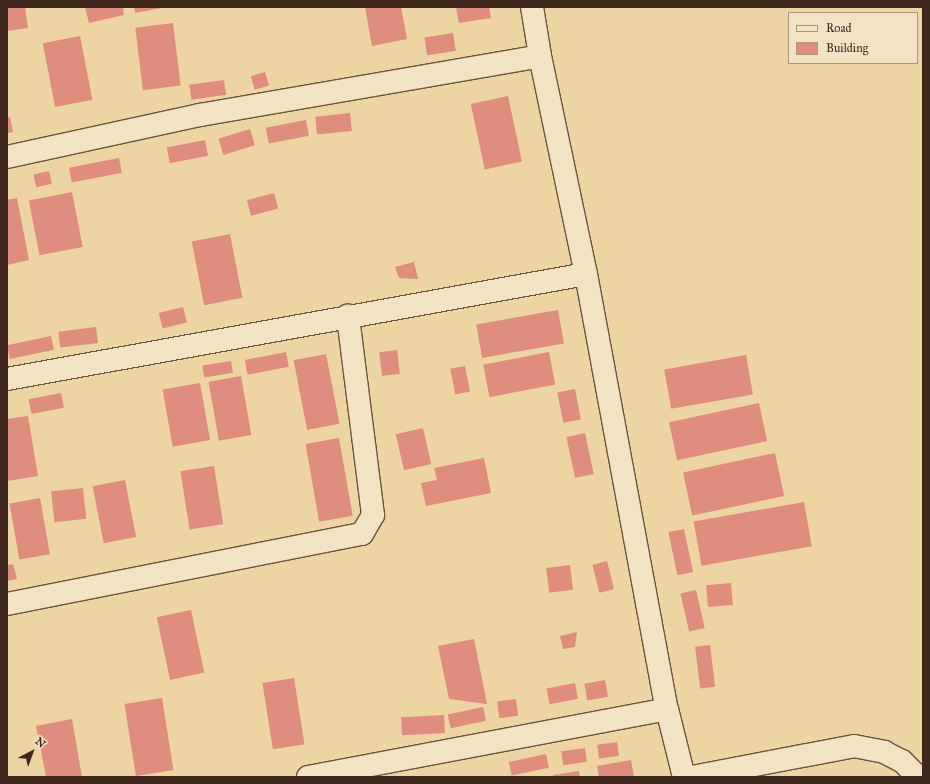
<!DOCTYPE html>
<style>
body{margin:0}
#map{position:relative;width:930px;height:784px;overflow:hidden;background:#ecd4a3;font-family:"IM FELL Great Primer",serif}
div>[style]{position:absolute}
[style*='--x']{left:calc(var(--x)*1px);top:calc(var(--y)*1px);width:calc(var(--w)*1px);rotate:calc(var(--a)*1deg)}
.building>*{inset:0;background:#de8d7e;transform-origin:0 0}
.roads{filter:drop-shadow(1px 0 #6a523d) drop-shadow(-1px 0 #6a523d) drop-shadow(0 1px #6a523d) drop-shadow(0 -1px #6a523d)}
.minor>*{height:22px;margin:-11px;padding:0 11px;transform-origin:11px;border-radius:11px;background:#f3e3c3}
span{translate:-50% -50%;white-space:nowrap;text-align:center;line-height:1.15;-webkit-text-stroke:3.5px #f3e3c3;paint-order:stroke}
.frame{position:absolute;inset:0;border:8px solid #3e261b;pointer-events:none}
.legend{position:absolute;left:788px;top:12px;width:130px;height:52px;box-sizing:border-box;background:#f3e3c3;border:1px solid #ab9780;margin:0;padding:5px 7px;list-style:none;font-size:12px;color:#3e261b}
.legend li{display:flex;align-items:center;gap:8px;height:20px}
.legend b{width:20px;border:1px solid #ab9780}
.north{position:absolute;left:12px;top:732px;width:40px;height:40px;-webkit-text-stroke:3px #f3e3c3;paint-order:stroke;rotate:41deg;font-size:11px;font-weight:700;line-height:16px;text-align:center;color:#3e261b}
.north::after{content:'';display:block;margin:auto;width:14px;height:18px;background:#3e261b;clip-path:polygon(50% 0,100% 100%,50% 72%,0 100%)}
</style>
<div id="map">
<div class="building">
<i style="clip-path:polygon(7px 7px,25px 7px,28px 28px,7px 31px)"></i>
<i style="clip-path:polygon(85px 7px,123px 7px,124px 15px,89px 23px)"></i>
<i style="clip-path:polygon(134px 7px,162px 7px,162px 8px,135px 13px)"></i>
<i style="clip-path:polygon(365px 7px,401px 7px,407px 39px,372px 46px)"></i>
<i style="clip-path:polygon(456px 7px,489px 7px,491px 18px,459px 23px)"></i>
<i style="left:173px;top:23px;width:63px;height:38px;rotate:83deg"></i>
<i style="left:453px;top:33px;width:18px;height:29px;rotate:81deg"></i>
<i style="left:80px;top:36px;width:65px;height:38px;rotate:79deg"></i>
<i style="left:265px;top:72px;width:14px;height:15px;rotate:73deg"></i>
<i style="left:224px;top:80px;width:15px;height:35px;rotate:82deg"></i>
<i style="left:508px;top:96px;width:67px;height:38px;rotate:78deg"></i>
<i style="left:350px;top:113px;width:18px;height:35px;rotate:84deg"></i>
<i style="clip-path:polygon(10px 117px,13px 132px,7px 133px,7px 118px)"></i>
<i style="left:306px;top:120px;width:16px;height:41px;rotate:79deg"></i>
<i style="left:250px;top:129px;width:17px;height:33px;rotate:73deg"></i>
<i style="left:205px;top:140px;width:16px;height:39px;rotate:79deg"></i>
<i style="left:119px;top:158px;width:15px;height:51px;rotate:79deg"></i>
<i style="left:49px;top:171px;width:13px;height:16px;rotate:77deg"></i>
<i style="left:72px;top:192px;width:56px;height:44px;rotate:79deg"></i>
<i style="left:274px;top:193px;width:16px;height:28px;rotate:75deg"></i>
<i style="clip-path:polygon(17px 198px,29px 260px,7px 265px,7px 200px)"></i>
<i style="left:230px;top:234px;width:65px;height:39px;rotate:79deg"></i>
<i style="clip-path:polygon(414px 262px,418px 279px,399px 278px,395px 267px)"></i>
<i style="left:183px;top:307px;width:16px;height:25px;rotate:76deg"></i>
<i style="left:558px;top:310px;width:34px;height:83px;rotate:80deg"></i>
<i style="left:96px;top:327px;width:16px;height:38px;rotate:83deg"></i>
<i style="left:51px;top:336px;width:14px;height:45px;rotate:78deg"></i>
<i style="left:397px;top:350px;width:24px;height:18px;rotate:83deg"></i>
<i style="left:286px;top:352px;width:15px;height:42px;rotate:79deg"></i>
<i style="left:549px;top:352px;width:33px;height:67px;rotate:79deg"></i>
<i style="left:326px;top:354px;width:71px;height:33px;rotate:79deg"></i>
<i style="left:746px;top:355px;width:40px;height:83px;rotate:80deg"></i>
<i style="left:231px;top:361px;width:12px;height:29px;rotate:81deg"></i>
<i style="left:465px;top:366px;width:26px;height:15px;rotate:79deg"></i>
<i style="left:241px;top:376px;width:60px;height:33px;rotate:80deg"></i>
<i style="left:200px;top:383px;width:58px;height:38px;rotate:80deg"></i>
<i style="left:575px;top:389px;width:31px;height:18px;rotate:79deg"></i>
<i style="left:61px;top:393px;width:15px;height:33px;rotate:79deg"></i>
<i style="left:759px;top:403px;width:39px;height:92px;rotate:78deg"></i>
<i style="clip-path:polygon(28px 416px,38px 476px,7px 481px,7px 419px)"></i>
<i style="left:423px;top:428px;width:37px;height:28px;rotate:77deg"></i>
<i style="left:585px;top:433px;width:42px;height:19px;rotate:78deg"></i>
<i style="left:339px;top:438px;width:79px;height:34px;rotate:80deg"></i>
<i style="left:775px;top:453px;width:44px;height:94px;rotate:78deg"></i>
<i style="clip-path:polygon(484px 458px,491px 493px,426px 506px,421px 483px,437px 480px,434px 468px)"></i>
<i style="left:214px;top:466px;width:59px;height:34px;rotate:81deg"></i>
<i style="left:125px;top:480px;width:58px;height:33px;rotate:79deg"></i>
<i style="left:83px;top:488px;width:31px;height:32px;rotate:84deg"></i>
<i style="left:40px;top:498px;width:57px;height:31px;rotate:80deg"></i>
<i style="left:804px;top:502px;width:45px;height:112px;rotate:80deg"></i>
<i style="left:684px;top:529px;width:44px;height:16px;rotate:78deg"></i>
<i style="left:607px;top:561px;width:29px;height:15px;rotate:76deg"></i>
<i style="clip-path:polygon(13px 564px,17px 579px,7px 581px,7px 565px)"></i>
<i style="left:570px;top:565px;width:25px;height:24px;rotate:83deg"></i>
<i style="left:731px;top:583px;width:22px;height:25px;rotate:85deg"></i>
<i style="left:696px;top:590px;width:39px;height:16px;rotate:77deg"></i>
<i style="left:191px;top:610px;width:64px;height:35px;rotate:78deg"></i>
<i style="clip-path:polygon(577px 632px,575px 647px,563px 649px,560px 636px)"></i>
<i style="clip-path:polygon(474px 639px,487px 704px,449px 699px,438px 646px)"></i>
<i style="left:710px;top:645px;width:42px;height:15px;rotate:83deg"></i>
<i style="left:294px;top:678px;width:67px;height:32px;rotate:81deg"></i>
<i style="left:605px;top:680px;width:17px;height:21px;rotate:80deg"></i>
<i style="left:575px;top:683px;width:16px;height:29px;rotate:79deg"></i>
<i style="left:162px;top:698px;width:73px;height:38px;rotate:81deg"></i>
<i style="left:516px;top:699px;width:17px;height:19px;rotate:83deg"></i>
<i style="left:483px;top:707px;width:14px;height:36px;rotate:78deg"></i>
<i style="left:444px;top:715px;width:18px;height:43px;rotate:87deg"></i>
<i style="clip-path:polygon(72px 719px,82px 777px,46px 777px,36px 726px)"></i>
<i style="left:617px;top:742px;width:14px;height:20px;rotate:82deg"></i>
<i style="left:585px;top:748px;width:14px;height:24px;rotate:82deg"></i>
<i style="left:546px;top:754px;width:14px;height:38px;rotate:78deg"></i>
<i style="clip-path:polygon(631px 760px,634px 777px,599px 777px,597px 766px)"></i>
<i style="clip-path:polygon(579px 771px,580px 777px,553px 777px,553px 775px)"></i>
</div>
<div class="roads">
<div class="minor">
<i style="--x:532;--y:7;--w:50;--a:80.7"></i>
<i style="--x:540;--y:56;--w:223;--a:78.1"></i>
<i style="--x:586;--y:274;--w:442;--a:79.5"></i>
<i style="--x:667;--y:709;--w:70;--a:76"></i>
<i style="--x:7;--y:157;--w:198;--a:-12.3"></i>
<i style="--x:200;--y:115;--w:345;--a:-9.8"></i>
<i style="--x:7;--y:379;--w:588;--a:-10.28"></i>
<i style="--x:7;--y:604;--w:362;--a:-11.2"></i>
<i style="--x:362;--y:534;--w:22;--a:-60"></i>
<i style="--x:373;--y:515;--w:201;--a:-97.2"></i>
<i style="--x:308;--y:777;--w:365;--a:-10.7"></i>
<i style="--x:692;--y:777;--w:165;--a:-10.8"></i>
<i style="--x:854;--y:746;--w:31;--a:11"></i>
<i style="--x:884;--y:752;--w:20;--a:27"></i>
<i style="--x:902;--y:761;--w:23;--a:45"></i>
</div>
</div>
<div class="frame"></div>
<ul class="legend">
<li><b style="height:5px;background:#f3e3c3"></b>Road</li>
<li><b style="height:11px;background:#de8d7e"></b>Building</li>
</ul>
<div class="north">N</div>
</div>
